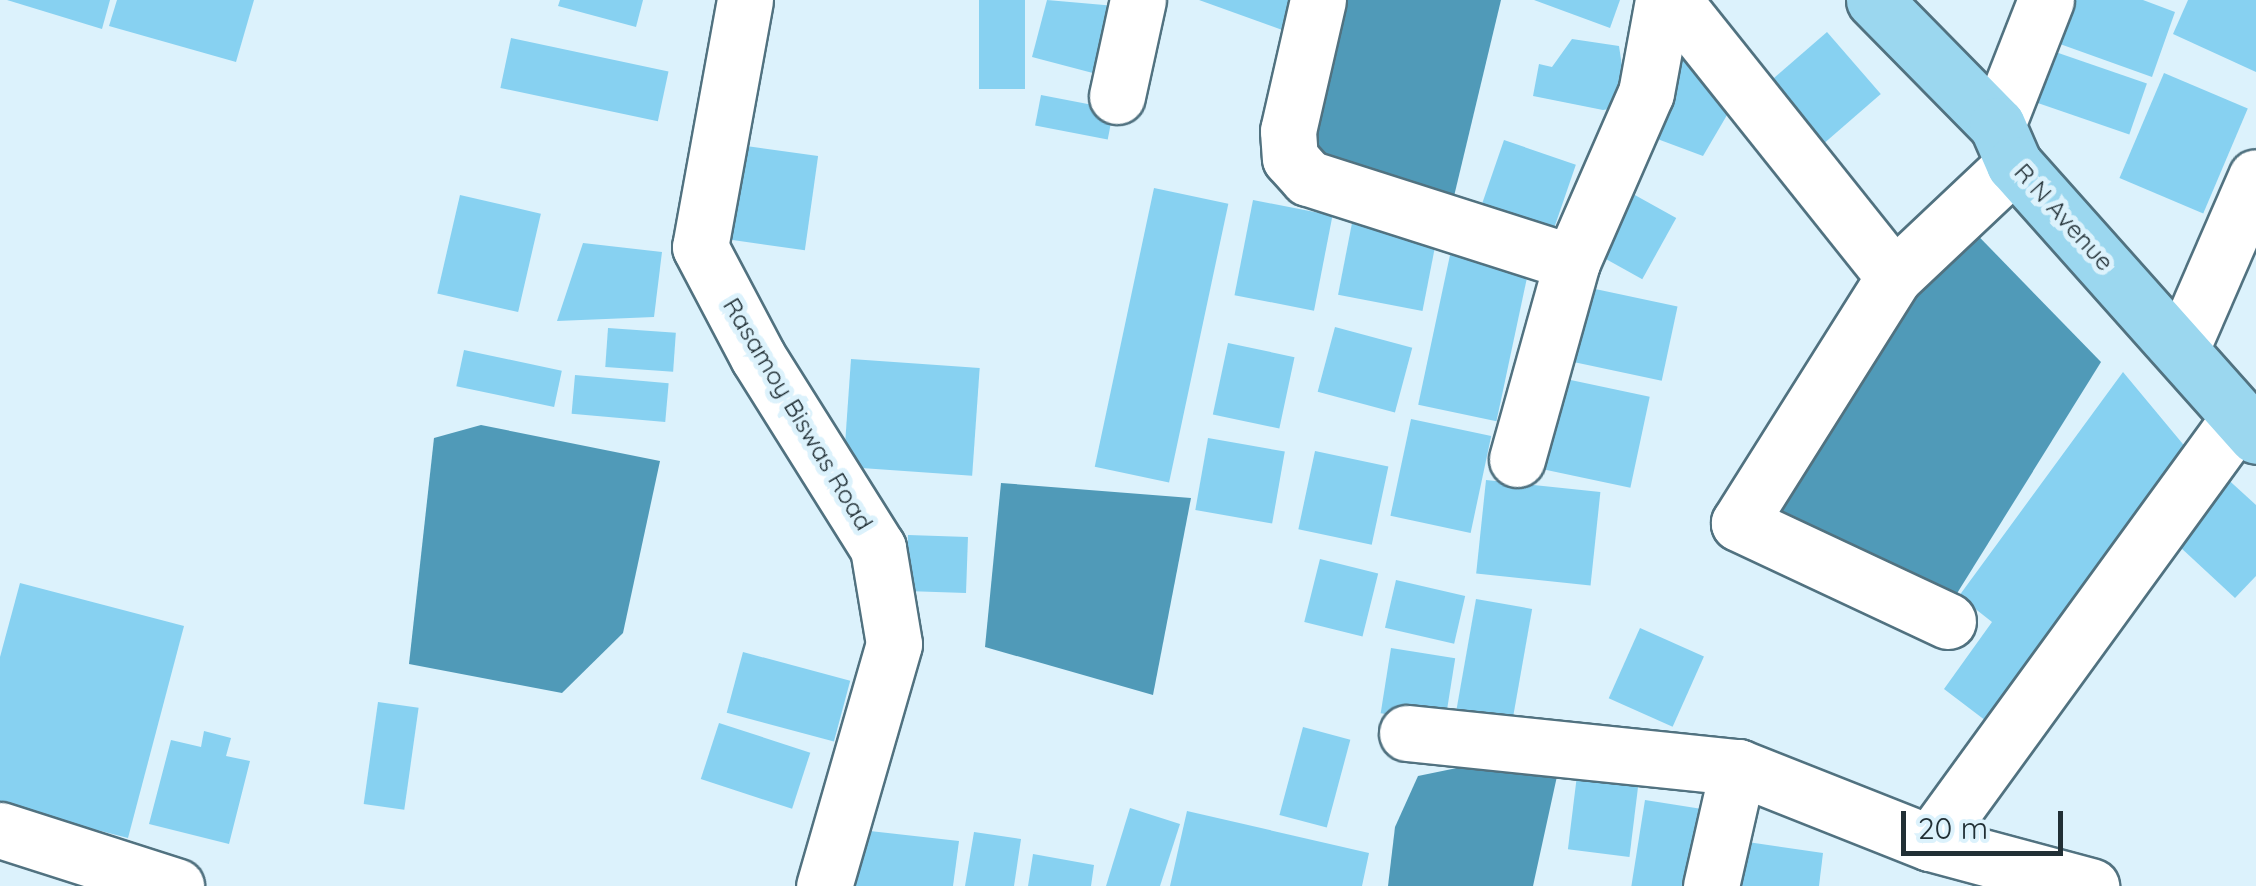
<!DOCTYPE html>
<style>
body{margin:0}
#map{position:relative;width:2256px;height:886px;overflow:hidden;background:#dcf2fc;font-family:Quicksand,sans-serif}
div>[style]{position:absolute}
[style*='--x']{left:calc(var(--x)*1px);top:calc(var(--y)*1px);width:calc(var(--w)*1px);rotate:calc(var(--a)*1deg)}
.water>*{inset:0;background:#509ab8}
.building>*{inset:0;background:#87d1f1;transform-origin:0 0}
.roads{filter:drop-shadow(2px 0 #517280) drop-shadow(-2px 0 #517280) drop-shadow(0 2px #517280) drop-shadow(0 -2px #517280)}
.minor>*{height:55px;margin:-27.5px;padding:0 27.5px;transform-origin:27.5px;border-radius:27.5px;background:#fff}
.primary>*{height:55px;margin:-27.5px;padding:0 27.5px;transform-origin:27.5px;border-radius:27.5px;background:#9bd7ef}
span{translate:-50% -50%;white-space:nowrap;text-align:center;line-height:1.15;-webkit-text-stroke:10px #dcf2fc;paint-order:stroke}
.street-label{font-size:25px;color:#212f35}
.scale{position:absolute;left:1901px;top:811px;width:162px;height:45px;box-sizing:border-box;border:5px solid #212f35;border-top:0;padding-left:12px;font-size:30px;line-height:35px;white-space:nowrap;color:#212f35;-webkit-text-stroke:8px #dcf2fc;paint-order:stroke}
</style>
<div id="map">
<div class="water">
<i style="clip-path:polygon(1342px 0,1501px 0,1450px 213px,1308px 175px)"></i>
<i style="clip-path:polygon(1953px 210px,2101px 362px,1951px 603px,1760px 536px)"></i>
<i style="clip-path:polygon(481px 425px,660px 461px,623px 633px,562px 693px,409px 664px,434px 438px)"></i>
<i style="clip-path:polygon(1001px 483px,1191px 498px,1153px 695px,985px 647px)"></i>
<i style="clip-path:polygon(1486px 762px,1559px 767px,1533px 886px,1388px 886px,1395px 827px,1418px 776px)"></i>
</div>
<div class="building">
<i style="clip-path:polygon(7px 0,110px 0,102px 29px)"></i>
<i style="clip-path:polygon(117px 0,254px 0,236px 62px,109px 26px)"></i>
<i style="clip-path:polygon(560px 0,643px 0,636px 27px,558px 6px)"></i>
<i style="left:979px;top:0;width:46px;height:89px"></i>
<i style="clip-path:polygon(1047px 0,1127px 7px,1108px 77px,1032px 57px)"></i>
<i style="clip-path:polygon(1199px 0,1297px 0,1285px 31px)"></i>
<i style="clip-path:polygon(1534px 0,1620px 0,1610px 28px)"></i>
<i style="clip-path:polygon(2060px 0,2143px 0,2175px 12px,2152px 77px,2046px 39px)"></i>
<i style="clip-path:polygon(2188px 0,2256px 0,2256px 72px,2173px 34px)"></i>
<i style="left:1827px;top:32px;width:82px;height:90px;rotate:49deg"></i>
<i style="clip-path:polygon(1672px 36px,1737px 98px,1703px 156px,1644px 134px)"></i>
<i style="left:511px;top:38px;width:161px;height:51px;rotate:12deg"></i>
<i style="clip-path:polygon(1572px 39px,1619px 46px,1628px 106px,1603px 110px,1533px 96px,1539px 64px,1552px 67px)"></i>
<i style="left:2041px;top:47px;width:112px;height:54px;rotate:19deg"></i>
<i style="left:2164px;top:73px;width:91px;height:114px;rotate:23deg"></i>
<i style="left:1041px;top:95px;width:74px;height:31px;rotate:11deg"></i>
<i style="left:1504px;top:140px;width:76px;height:75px;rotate:19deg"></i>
<i style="left:725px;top:143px;width:94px;height:95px;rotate:8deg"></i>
<i style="left:1615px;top:184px;width:70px;height:70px;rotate:29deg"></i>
<i style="left:1154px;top:188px;width:76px;height:285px;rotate:12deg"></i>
<i style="left:460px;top:195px;width:83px;height:101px;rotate:13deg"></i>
<i style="left:1253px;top:200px;width:81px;height:97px;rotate:11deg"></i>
<i style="left:1352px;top:223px;width:86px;height:73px;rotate:11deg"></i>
<i style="clip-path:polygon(583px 243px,662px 252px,654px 317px,557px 321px)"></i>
<i style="left:1450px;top:255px;width:80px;height:153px;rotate:12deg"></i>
<i style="left:1567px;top:283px;width:113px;height:76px;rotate:12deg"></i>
<i style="left:1335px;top:327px;width:80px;height:67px;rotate:15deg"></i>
<i style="left:608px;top:328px;width:68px;height:39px;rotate:4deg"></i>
<i style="left:1228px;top:343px;width:68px;height:73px;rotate:12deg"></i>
<i style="left:464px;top:350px;width:100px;height:37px;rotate:12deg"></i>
<i style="left:851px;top:359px;width:129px;height:108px;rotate:4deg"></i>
<i style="clip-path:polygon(2123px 372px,2197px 461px,1994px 727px,1944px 689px,1992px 622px,1959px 596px)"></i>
<i style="left:575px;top:375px;width:94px;height:39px;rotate:5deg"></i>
<i style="left:1547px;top:375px;width:105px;height:93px;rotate:12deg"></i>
<i style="left:1411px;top:419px;width:82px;height:99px;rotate:12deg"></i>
<i style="left:1208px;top:438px;width:78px;height:73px;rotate:10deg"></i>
<i style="left:1315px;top:451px;width:75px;height:80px;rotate:12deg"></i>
<i style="clip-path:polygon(2222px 474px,2256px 505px,2256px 576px,2235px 598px,2166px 534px)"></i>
<i style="left:1486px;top:480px;width:115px;height:94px;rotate:6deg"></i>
<i style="left:908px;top:535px;width:60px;height:56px;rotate:2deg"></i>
<i style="left:1320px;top:559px;width:60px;height:65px;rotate:14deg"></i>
<i style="left:1396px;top:580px;width:71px;height:49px;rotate:13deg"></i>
<i style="clip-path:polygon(20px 583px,184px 626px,128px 838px,0 805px,0 657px)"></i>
<i style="left:1476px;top:599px;width:57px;height:113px;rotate:10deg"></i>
<i style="left:1640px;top:628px;width:70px;height:77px;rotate:24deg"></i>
<i style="left:1391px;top:648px;width:65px;height:66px;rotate:9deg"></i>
<i style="left:743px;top:652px;width:111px;height:63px;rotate:15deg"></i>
<i style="left:378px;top:702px;width:41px;height:103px;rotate:8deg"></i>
<i style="left:719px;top:723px;width:96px;height:59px;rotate:18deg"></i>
<i style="left:1303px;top:727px;width:49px;height:91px;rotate:15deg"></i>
<i style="clip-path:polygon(204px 731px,231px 738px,226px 756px,250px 761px,229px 844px,149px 824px,171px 740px,201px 747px)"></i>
<i style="left:1579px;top:759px;width:62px;height:91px;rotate:7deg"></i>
<i style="left:1645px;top:800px;width:69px;height:87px;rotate:9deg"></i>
<i style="clip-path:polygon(1130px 808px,1180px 824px,1160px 886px,1106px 886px)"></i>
<i style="clip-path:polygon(1187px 811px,1369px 853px,1362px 886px,1170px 886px)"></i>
<i style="clip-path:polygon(861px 830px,959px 841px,953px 886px,854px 886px)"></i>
<i style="clip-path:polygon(974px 832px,1021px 839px,1014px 886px,965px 886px)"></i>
<i style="clip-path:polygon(1734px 840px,1823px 853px,1819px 886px,1727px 886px)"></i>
<i style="clip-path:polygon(1033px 854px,1094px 865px,1091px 886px,1028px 886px)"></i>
</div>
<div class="roads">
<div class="minor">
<i style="--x:745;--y:0;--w:251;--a:100.3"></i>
<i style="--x:700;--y:247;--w:124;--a:62.2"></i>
<i style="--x:758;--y:357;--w:226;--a:57.9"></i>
<i style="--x:878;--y:548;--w:97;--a:80.5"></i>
<i style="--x:894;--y:644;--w:252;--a:106.1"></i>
<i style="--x:1318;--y:0;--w:134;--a:102.9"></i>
<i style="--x:1288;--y:131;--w:27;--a:86"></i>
<i style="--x:1290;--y:158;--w:27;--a:48"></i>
<i style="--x:1308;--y:178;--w:277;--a:17.7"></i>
<i style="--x:1673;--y:0;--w:354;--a:51.4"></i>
<i style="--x:1117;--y:96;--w:98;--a:-77.7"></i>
<i style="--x:1997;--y:125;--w:134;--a:-68.6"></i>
<i style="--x:2182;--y:347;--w:185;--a:-66.5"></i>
<i style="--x:1517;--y:459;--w:205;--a:-74.4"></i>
<i style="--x:1572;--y:262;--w:184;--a:-66.4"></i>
<i style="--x:1646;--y:93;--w:95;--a:-79.6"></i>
<i style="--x:1948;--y:621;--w:231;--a:-154.9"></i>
<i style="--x:1739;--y:523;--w:291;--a:-57.8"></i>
<i style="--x:1894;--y:277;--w:165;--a:-43.3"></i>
<i style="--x:1407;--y:733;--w:333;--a:5.9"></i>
<i style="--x:1738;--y:767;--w:206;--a:21.6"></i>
<i style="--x:1930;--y:843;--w:167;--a:15"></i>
<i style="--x:0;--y:830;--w:185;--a:17.7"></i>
<i style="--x:1930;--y:843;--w:525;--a:-53.98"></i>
<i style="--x:1711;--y:886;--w:122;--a:-77.2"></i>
</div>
<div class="primary">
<i style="--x:1874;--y:0;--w:175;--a:45.5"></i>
<i style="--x:1997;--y:125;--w:43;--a:66.4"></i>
<i style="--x:2014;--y:164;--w:364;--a:48.3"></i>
</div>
</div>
<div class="street-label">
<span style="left:2064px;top:217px;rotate:48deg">R N Avenue</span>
<span style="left:798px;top:414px;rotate:59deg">Rasamoy Biswas Road</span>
</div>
<div class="scale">20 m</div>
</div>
